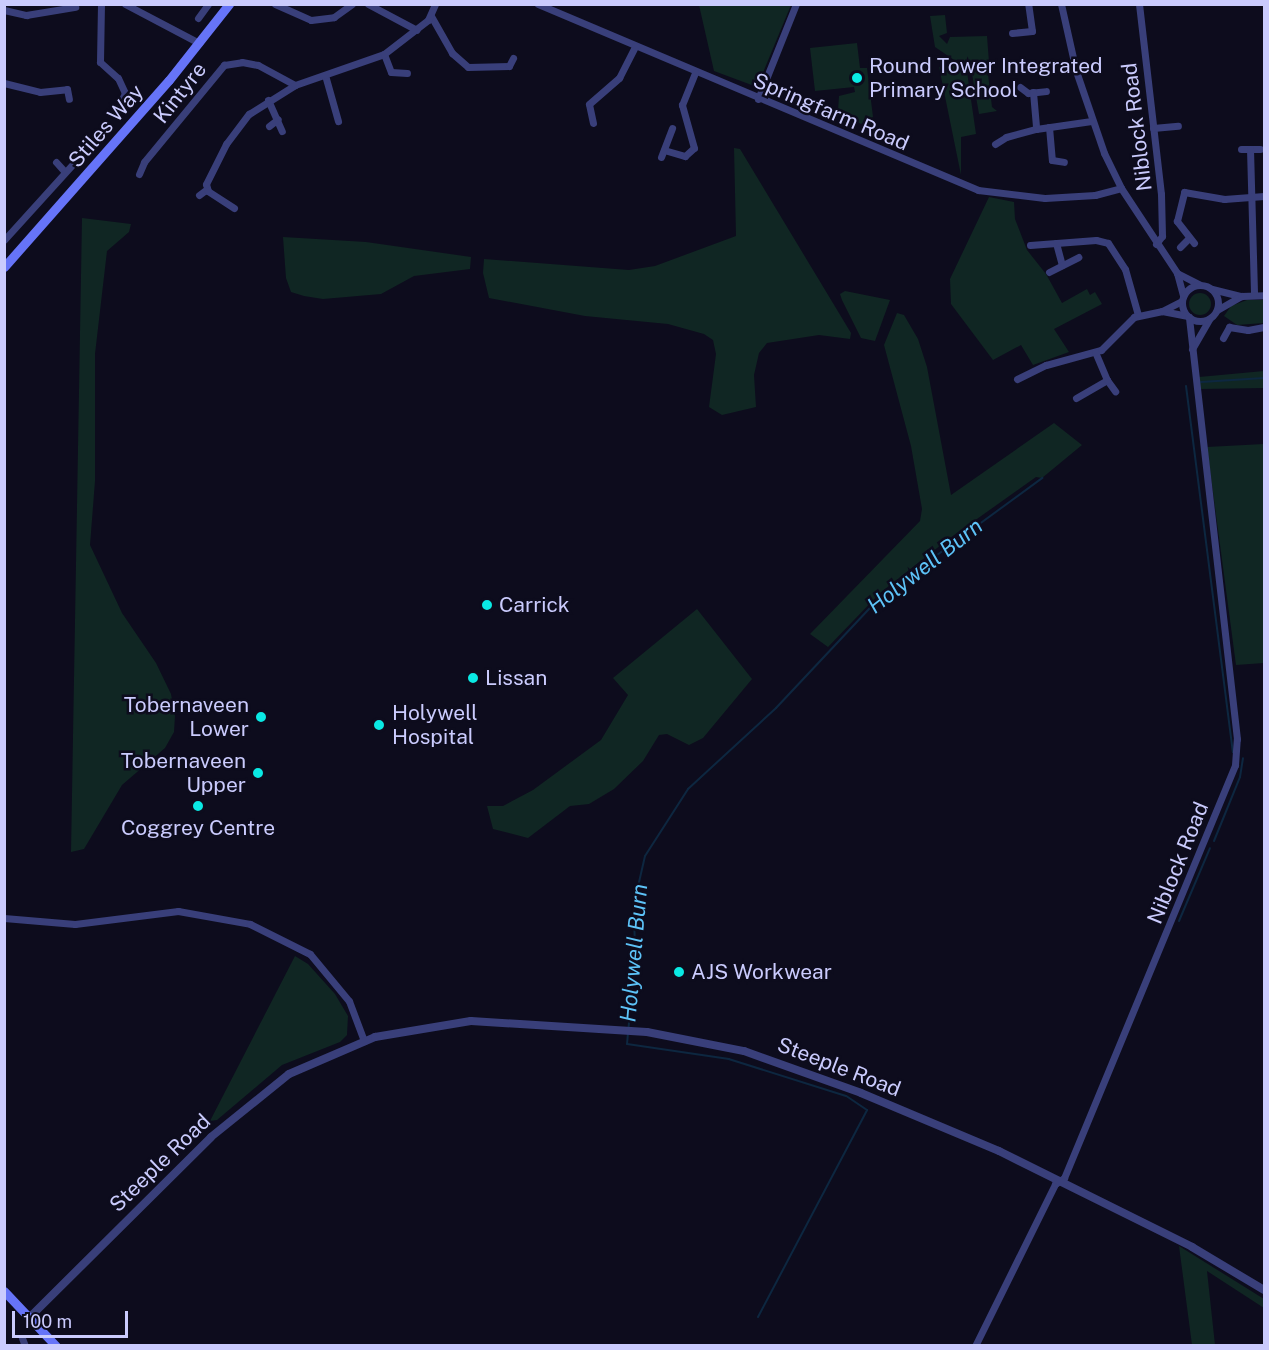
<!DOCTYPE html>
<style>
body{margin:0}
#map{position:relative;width:1269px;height:1350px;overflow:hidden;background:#0d0c1d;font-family:"Public Sans",sans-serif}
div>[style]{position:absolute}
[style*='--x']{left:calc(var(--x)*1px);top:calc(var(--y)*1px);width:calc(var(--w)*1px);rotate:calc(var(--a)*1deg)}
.green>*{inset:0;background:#102623}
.round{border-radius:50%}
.stream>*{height:2px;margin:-1px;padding:0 1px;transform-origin:1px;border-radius:1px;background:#0d2740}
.minor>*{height:7px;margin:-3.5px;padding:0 3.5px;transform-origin:3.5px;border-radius:3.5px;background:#393f7a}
.minor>.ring{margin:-3.5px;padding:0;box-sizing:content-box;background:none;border:7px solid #393f7a;border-radius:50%}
.tertiary>*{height:8px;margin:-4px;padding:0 4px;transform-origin:4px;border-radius:4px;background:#393f7a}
.secondary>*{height:9px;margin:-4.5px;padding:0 4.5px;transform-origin:4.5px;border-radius:4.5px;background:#6674f8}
.dots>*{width:16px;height:16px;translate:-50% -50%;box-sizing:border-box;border:3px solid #0d0c1d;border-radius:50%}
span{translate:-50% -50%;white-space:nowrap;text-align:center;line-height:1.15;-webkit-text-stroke:5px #0d0c1d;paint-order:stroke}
.poi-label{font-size:21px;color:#cacbfd}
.left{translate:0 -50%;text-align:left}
.right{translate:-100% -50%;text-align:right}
.street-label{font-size:21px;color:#cacbfd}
.water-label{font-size:22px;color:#5dc3f8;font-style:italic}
.frame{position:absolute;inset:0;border:6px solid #cacbfd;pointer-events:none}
.scale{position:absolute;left:12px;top:1311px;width:116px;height:27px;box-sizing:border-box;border:3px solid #cacbfd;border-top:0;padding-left:8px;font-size:18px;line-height:21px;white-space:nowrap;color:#cacbfd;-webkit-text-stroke:4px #0d0c1d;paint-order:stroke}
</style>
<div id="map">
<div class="green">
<i style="clip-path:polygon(699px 5px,791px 5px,757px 87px,714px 71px)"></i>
<i style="clip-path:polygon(945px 15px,947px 33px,939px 36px,947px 44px,950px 37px,987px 36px,989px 62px,966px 65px,976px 134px,961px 137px,961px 175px,939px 67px,960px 64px,935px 47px,930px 16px)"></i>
<i style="clip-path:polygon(857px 43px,860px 68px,867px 68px,873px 117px,861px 124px,838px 111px,839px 96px,855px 92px,854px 87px,815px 91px,810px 48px)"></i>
<i style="clip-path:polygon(987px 66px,992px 107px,997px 111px,979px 114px,971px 68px)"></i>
<i style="clip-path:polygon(734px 148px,740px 149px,851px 333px,850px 339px,819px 335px,767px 343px,759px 353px,754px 375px,756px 407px,722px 415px,709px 407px,716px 354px,713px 340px,704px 334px,668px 324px,585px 316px,489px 298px,483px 273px,484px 259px,629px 270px,655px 266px,736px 236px)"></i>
<i style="clip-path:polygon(989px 197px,1014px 202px,1015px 219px,1027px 250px,1046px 274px,1062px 303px,1087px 289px,1090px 295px,1095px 292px,1102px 304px,1054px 329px,1069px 352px,1033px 365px,1021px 345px,993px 360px,951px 304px,950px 279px)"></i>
<i style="clip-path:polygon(82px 218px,131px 224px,129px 232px,107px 251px,95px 354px,95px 481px,90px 545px,122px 613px,156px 663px,171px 694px,175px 716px,174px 732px,165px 748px,122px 785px,84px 849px,71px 852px)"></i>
<i style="clip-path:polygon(283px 237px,366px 242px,471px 257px,470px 269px,414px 276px,381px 294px,323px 299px,304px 296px,291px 292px,286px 278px)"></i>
<i style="clip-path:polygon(845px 291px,890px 300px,875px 341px,861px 338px,842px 300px,840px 294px)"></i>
<i class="round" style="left:1189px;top:293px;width:22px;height:22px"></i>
<i style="clip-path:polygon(1247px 300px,1264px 300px,1264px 323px,1237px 325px,1224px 316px,1231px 306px)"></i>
<i style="clip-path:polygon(897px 313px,904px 315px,918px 339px,927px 367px,951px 495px,1054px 423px,1082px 445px,1042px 478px,1036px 477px,946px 541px,880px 593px,828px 647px,810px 634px,920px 521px,922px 509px,911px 446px,884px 345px)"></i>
<i style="clip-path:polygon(1264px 371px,1264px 388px,1200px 389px,1199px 377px)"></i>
<i style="clip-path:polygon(1264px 444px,1264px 663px,1236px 665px,1207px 447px)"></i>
<i style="clip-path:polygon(697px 609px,752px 679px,703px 738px,689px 745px,667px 734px,659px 735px,643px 761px,614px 789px,589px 804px,570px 806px,528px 838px,493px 829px,487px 806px,503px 806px,533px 790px,601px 740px,628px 695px,613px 678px)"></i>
<i style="clip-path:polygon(295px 956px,308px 964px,335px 994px,348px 1016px,347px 1035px,340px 1042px,282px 1065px,217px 1120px,210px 1121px)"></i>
<i style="clip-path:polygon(1179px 1246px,1264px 1299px,1264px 1308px,1207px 1271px,1215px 1345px,1192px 1345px)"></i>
</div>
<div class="stream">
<i style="--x:1201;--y:382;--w:63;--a:-3.6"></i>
<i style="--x:1186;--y:386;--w:369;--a:82.7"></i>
<i style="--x:1214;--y:841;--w:69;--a:-67.9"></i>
<i style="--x:1240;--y:777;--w:19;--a:-81"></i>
<i style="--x:1179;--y:921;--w:79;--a:-67"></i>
<i style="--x:758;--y:1317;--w:234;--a:-62.2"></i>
<i style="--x:867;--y:1110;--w:25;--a:-146"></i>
<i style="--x:846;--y:1096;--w:123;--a:-162.5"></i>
<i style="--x:729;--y:1059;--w:103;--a:-171.6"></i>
<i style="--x:627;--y:1044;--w:87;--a:-84.7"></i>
<i style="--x:635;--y:957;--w:53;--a:-91.1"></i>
<i style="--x:634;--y:904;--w:49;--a:-77.1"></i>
<i style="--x:645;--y:856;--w:80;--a:-57.3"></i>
<i style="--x:688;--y:789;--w:120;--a:-42.6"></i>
<i style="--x:776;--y:708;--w:154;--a:-46.8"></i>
<i style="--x:881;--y:596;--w:200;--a:-36.2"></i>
</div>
<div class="minor">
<i style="--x:101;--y:4;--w:58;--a:91"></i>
<i style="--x:100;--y:62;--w:24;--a:42"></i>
<i style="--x:118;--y:78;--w:17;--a:65"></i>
<i style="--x:125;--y:4;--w:84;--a:27.8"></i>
<i style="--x:275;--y:4;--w:39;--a:24"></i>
<i style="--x:311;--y:20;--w:23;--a:-7"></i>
<i style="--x:334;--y:17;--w:22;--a:-36"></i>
<i style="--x:368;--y:4;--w:55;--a:28"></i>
<i style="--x:538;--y:4;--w:478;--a:22.9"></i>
<i style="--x:978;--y:190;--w:67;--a:6.8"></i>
<i style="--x:1045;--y:198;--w:50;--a:-3.4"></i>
<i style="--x:1095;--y:195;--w:27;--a:-15"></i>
<i style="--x:1061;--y:4;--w:69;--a:77.4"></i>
<i style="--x:1076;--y:71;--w:87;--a:71.1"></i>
<i style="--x:1104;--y:153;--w:39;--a:64"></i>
<i style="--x:1121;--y:188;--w:102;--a:56.6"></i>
<i style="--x:1177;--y:273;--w:24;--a:75"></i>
<i style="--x:1139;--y:4;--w:191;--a:83.4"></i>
<i style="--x:1161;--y:194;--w:42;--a:88.6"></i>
<i style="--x:1162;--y:236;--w:10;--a:127"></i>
<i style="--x:4;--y:10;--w:23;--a:13"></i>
<i style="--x:26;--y:15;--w:50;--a:-9.3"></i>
<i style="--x:431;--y:16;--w:43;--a:60.4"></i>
<i style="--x:452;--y:53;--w:21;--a:41"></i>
<i style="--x:468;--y:67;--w:41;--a:-1.4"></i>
<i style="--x:509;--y:66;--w:9;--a:-63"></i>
<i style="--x:198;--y:18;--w:17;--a:-54"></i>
<i style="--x:1012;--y:33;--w:20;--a:-6"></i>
<i style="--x:1032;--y:31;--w:27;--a:-98"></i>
<i style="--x:384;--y:54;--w:19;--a:69"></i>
<i style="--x:391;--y:72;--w:16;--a:4"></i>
<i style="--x:325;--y:75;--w:48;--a:74.2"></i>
<i style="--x:4;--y:83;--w:37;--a:14"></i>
<i style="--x:40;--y:92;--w:27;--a:-6"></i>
<i style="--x:67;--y:89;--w:10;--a:79"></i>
<i style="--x:1020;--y:87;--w:10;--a:37"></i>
<i style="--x:1028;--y:93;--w:18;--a:-6"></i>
<i style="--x:1033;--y:92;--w:37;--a:85"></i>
<i style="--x:758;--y:99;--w:102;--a:-68.2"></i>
<i style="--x:268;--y:100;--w:34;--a:66"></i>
<i style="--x:121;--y:101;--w:9;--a:-63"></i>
<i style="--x:125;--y:93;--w:6;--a:18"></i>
<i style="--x:593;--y:123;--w:19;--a:-102"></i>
<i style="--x:589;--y:104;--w:40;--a:-41"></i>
<i style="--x:619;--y:78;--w:36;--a:-63"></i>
<i style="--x:269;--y:126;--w:11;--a:-38"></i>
<i style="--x:1049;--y:127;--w:33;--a:85"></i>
<i style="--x:1052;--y:160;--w:12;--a:9"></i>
<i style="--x:1153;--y:128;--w:25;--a:-5"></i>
<i style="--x:995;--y:144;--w:13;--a:-32"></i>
<i style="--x:1006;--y:137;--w:31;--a:-15"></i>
<i style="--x:1036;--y:129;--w:56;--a:-8.3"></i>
<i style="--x:1241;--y:149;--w:19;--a:0"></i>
<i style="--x:1250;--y:149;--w:145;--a:88.4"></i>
<i style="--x:664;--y:150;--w:22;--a:16"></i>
<i style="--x:685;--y:156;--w:12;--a:-42"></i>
<i style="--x:694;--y:148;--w:45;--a:-105.6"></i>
<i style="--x:682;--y:105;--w:35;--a:-68"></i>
<i style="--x:661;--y:157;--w:31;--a:-69"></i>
<i style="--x:56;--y:162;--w:13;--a:48"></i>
<i style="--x:139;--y:174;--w:13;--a:-67"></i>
<i style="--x:144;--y:162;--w:126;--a:-50.5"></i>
<i style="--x:224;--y:65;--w:18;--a:-9"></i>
<i style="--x:242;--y:62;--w:16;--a:11"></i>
<i style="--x:258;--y:65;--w:42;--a:28.4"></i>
<i style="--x:199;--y:195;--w:10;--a:-37"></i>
<i style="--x:234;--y:208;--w:31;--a:-147"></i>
<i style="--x:208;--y:191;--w:7;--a:-106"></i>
<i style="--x:206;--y:184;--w:45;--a:-63.4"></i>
<i style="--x:226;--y:144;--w:38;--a:-53"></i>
<i style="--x:249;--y:114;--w:54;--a:-32.2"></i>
<i style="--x:295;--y:85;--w:94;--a:-19.2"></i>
<i style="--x:384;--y:54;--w:56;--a:-37.7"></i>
<i style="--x:428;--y:20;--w:17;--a:-66"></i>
<i style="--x:4;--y:240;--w:101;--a:-47.8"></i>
<i style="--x:1056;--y:243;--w:23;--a:75"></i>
<i style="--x:1194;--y:243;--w:28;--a:-128"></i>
<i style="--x:1177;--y:221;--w:30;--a:-76"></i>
<i style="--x:1184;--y:192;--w:41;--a:9.9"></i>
<i style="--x:1224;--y:199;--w:40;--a:-4.3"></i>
<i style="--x:1030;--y:245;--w:66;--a:-4.3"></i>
<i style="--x:1096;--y:240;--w:12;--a:14"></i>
<i style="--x:1108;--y:243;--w:31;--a:57"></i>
<i style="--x:1125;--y:269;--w:48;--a:74.2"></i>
<i style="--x:1180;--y:247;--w:13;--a:-45"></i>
<i style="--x:1049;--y:272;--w:33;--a:-27"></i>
<i style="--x:1177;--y:273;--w:25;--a:27"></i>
<i class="ring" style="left:1182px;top:285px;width:29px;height:29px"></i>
<i style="--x:1212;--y:289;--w:30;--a:14"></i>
<i style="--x:1217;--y:310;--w:28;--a:-30"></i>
<i style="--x:1241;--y:296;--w:23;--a:-2"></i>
<i style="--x:1162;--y:311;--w:25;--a:11"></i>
<i style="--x:1223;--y:338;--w:13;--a:-61"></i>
<i style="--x:1229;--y:327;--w:19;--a:9"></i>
<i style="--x:1248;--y:330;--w:16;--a:-11"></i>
<i style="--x:1192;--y:349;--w:34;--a:-60"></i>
<i style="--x:1017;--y:379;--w:32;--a:-26"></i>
<i style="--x:1046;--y:365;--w:57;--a:-15.3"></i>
<i style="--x:1101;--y:350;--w:47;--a:-45"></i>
<i style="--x:1134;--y:317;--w:29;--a:-12"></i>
<i style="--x:1162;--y:311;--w:22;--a:-27"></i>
<i style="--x:1107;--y:380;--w:14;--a:54"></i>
<i style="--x:1076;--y:398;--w:36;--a:-30"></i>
<i style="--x:1107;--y:380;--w:30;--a:-113"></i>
<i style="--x:4;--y:918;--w:71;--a:4.8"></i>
<i style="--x:75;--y:924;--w:104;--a:-7.2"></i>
<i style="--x:178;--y:911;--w:73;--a:10.2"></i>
<i style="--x:250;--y:924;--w:67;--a:26.6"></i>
<i style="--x:310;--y:954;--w:61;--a:50.3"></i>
<i style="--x:349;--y:1001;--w:43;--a:69.4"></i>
<i style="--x:22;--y:1338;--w:9;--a:69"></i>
<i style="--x:975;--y:1346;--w:181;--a:-63.7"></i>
<i style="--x:1055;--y:1184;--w:11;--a:-34"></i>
<i style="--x:1064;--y:1178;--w:447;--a:-67.5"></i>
<i style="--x:1235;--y:765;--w:26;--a:-86"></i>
<i style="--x:1237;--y:739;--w:425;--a:-96.5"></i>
</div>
<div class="tertiary">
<i style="--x:30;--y:1317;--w:255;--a:-44.8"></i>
<i style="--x:211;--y:1137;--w:100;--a:-38.9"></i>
<i style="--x:289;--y:1074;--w:94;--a:-23.3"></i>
<i style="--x:375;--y:1037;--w:97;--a:-9.5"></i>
<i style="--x:471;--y:1021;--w:176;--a:3.6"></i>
<i style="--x:647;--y:1032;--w:99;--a:11.1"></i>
<i style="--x:744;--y:1051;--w:124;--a:19.7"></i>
<i style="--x:861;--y:1093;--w:150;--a:22.8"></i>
<i style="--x:999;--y:1151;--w:216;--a:26.4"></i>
<i style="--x:1192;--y:1247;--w:84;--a:30.8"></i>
</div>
<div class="secondary">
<i style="--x:4;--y:267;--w:249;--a:-48.6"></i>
<i style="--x:169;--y:80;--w:97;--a:-51.7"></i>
<i style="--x:4;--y:1291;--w:76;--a:46.6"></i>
</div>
<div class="dots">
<i style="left:857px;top:78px;background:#0ae9e4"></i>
<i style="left:487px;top:605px;background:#0ae9e4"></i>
<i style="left:473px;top:678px;background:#0ae9e4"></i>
<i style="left:261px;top:717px;background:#0ae9e4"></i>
<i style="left:379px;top:725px;background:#0ae9e4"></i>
<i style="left:258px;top:773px;background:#0ae9e4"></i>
<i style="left:198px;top:806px;background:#0ae9e4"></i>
<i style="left:679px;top:972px;background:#0ae9e4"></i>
</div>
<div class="poi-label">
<span class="left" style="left:869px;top:78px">Round Tower Integrated<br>Primary School</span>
<span class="left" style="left:499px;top:605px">Carrick</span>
<span class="left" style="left:485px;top:678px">Lissan</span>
<span class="right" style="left:249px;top:717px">Tobernaveen<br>Lower</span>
<span class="left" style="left:392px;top:725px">Holywell<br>Hospital</span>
<span class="right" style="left:246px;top:773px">Tobernaveen<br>Upper</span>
<span style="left:198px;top:828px">Coggrey Centre</span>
<span class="left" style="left:691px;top:972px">AJS Workwear</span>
</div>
<div class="street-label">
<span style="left:180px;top:93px;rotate:-52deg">Kintyre</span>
<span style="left:831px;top:112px;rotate:23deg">Springfarm Road</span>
<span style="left:106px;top:126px;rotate:-49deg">Stiles Way</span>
<span style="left:1137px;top:127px;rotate:-97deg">Niblock Road</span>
<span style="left:1178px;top:863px;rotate:-68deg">Niblock Road</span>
<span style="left:839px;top:1067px;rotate:21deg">Steeple Road</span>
<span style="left:160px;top:1163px;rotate:-44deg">Steeple Road</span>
</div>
<div class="water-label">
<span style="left:925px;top:566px;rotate:-38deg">Holywell Burn</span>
<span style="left:634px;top:953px;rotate:-85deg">Holywell Burn</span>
</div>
<div class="frame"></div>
<div class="scale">100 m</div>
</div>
